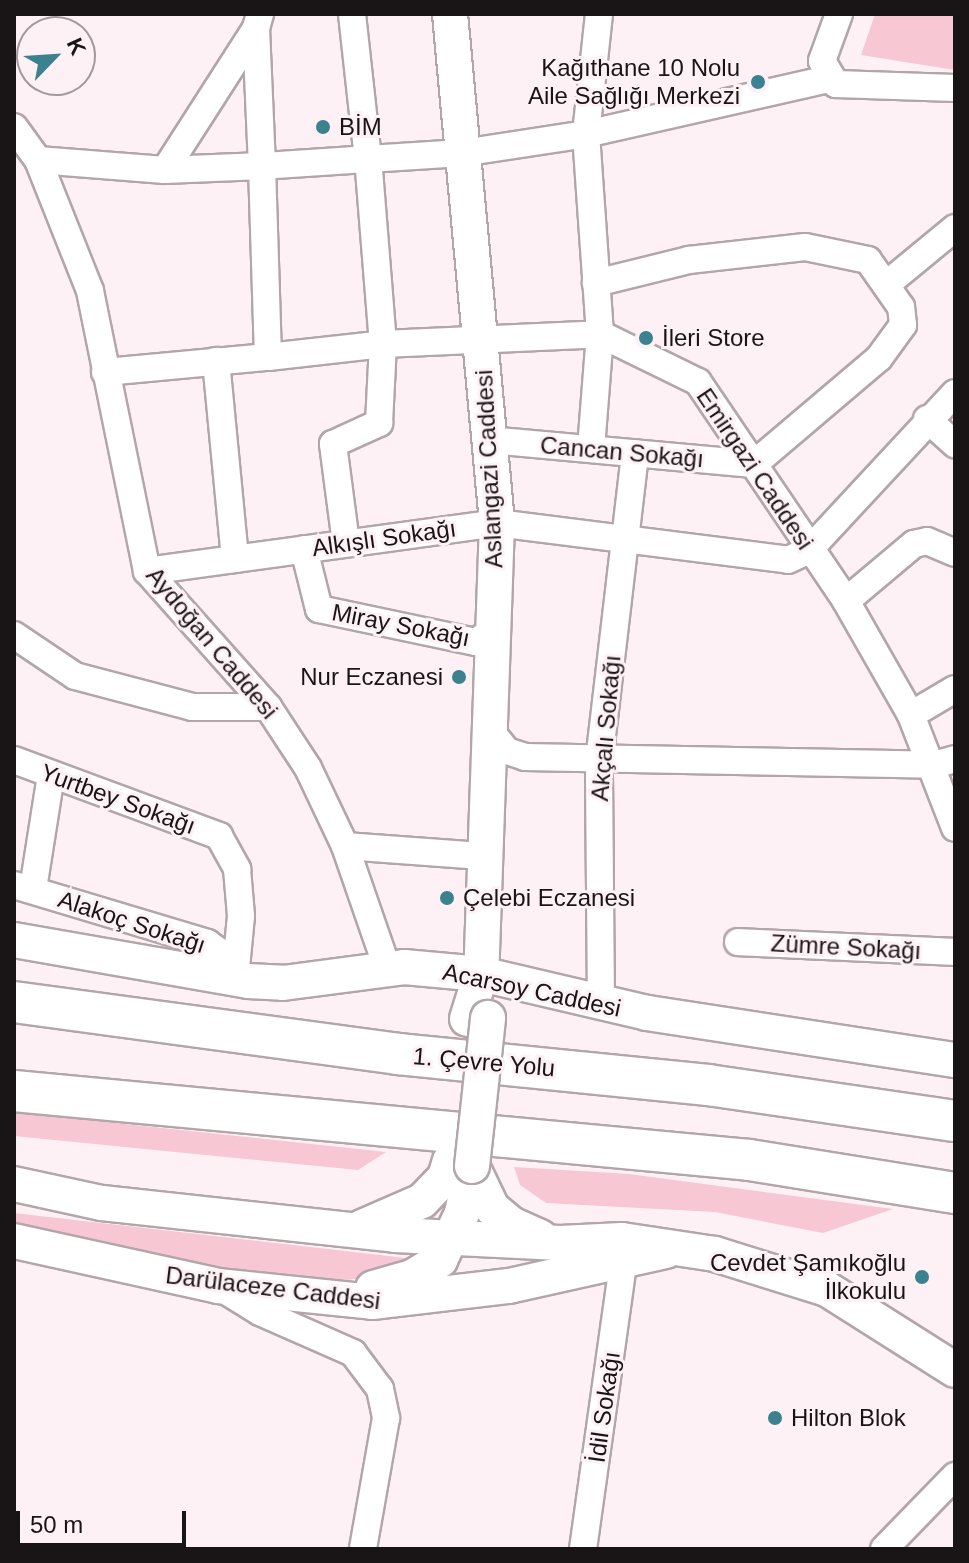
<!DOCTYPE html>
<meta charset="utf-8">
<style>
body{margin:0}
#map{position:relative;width:969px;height:1563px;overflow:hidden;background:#fef1f5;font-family:Helvetica,sans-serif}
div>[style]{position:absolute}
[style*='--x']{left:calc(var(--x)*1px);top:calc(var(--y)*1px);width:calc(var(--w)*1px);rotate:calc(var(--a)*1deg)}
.green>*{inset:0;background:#f7c7d4}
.roads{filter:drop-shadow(2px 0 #b2a6a9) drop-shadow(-2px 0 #b2a6a9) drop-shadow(0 2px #b2a6a9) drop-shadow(0 -2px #b2a6a9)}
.minor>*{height:26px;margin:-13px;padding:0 13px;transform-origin:13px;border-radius:13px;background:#fff}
.major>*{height:34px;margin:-17px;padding:0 17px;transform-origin:17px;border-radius:17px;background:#fff}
.highway>*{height:40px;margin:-20px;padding:0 20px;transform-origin:20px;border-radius:20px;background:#fff}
.bridges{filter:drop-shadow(2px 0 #b2a6a9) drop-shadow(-2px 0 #b2a6a9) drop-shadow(0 2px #b2a6a9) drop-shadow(0 -2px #b2a6a9)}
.major-bridge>*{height:34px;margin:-17px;padding:0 17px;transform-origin:17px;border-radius:17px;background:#fff}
.dots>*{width:22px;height:22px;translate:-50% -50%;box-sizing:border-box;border:4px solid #fef1f5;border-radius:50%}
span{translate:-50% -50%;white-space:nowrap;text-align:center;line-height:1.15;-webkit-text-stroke:6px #fef1f5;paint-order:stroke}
.poi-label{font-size:24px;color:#191516}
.right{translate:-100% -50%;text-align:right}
.left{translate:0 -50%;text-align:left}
.street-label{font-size:24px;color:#191516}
.frame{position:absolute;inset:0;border:16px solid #191516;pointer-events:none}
.north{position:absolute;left:16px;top:16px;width:80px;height:80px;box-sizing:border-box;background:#fef1f5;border:2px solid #a2999c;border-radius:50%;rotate:65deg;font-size:22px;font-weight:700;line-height:32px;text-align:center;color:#191516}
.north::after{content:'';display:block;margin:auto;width:28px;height:36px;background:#3c818f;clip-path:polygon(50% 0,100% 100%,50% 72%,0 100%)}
.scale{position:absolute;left:16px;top:1511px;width:170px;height:36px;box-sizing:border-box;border:4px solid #191516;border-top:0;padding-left:10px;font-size:24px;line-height:28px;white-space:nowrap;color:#191516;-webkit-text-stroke:6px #fef1f5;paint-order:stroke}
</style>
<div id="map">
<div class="green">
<i style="clip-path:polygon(875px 14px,955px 14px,955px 70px,861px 55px)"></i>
<i style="clip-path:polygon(14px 1110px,107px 1122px,386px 1152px,358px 1170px,14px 1136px)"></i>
<i style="clip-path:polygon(514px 1167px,629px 1174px,893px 1209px,823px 1233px,715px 1212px,546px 1203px,520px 1185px)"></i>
<i style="clip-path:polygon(14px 1213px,423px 1260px,383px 1276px,346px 1280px,228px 1268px,162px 1259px,14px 1225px)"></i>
</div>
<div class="roads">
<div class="minor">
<i style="--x:352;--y:14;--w:146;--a:83.7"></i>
<i style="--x:368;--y:159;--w:106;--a:176.2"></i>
<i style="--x:262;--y:166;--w:191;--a:88.2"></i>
<i style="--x:268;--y:357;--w:116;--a:-6.4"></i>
<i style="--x:383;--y:344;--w:217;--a:-2.6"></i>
<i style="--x:600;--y:334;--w:115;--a:94.5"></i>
<i style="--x:599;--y:14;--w:121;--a:96.2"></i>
<i style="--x:586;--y:134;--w:200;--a:86"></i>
<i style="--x:600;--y:334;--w:109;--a:26.1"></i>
<i style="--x:698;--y:382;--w:264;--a:55.9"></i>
<i style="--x:846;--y:601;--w:131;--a:60.3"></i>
<i style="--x:911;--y:715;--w:121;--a:68.7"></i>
<i style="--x:839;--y:14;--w:50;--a:109.9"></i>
<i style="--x:822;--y:61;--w:27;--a:59"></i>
<i style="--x:836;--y:84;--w:119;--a:1.9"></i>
<i style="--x:14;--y:127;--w:41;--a:54"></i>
<i style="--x:38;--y:160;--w:141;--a:68.3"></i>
<i style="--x:90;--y:291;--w:286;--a:78.5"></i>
<i style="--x:147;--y:571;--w:182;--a:48.3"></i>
<i style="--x:268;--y:707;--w:73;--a:56.7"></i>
<i style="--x:308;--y:768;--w:86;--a:64.6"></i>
<i style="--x:345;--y:846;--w:128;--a:70.9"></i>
<i style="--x:38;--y:160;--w:127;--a:4.5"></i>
<i style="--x:165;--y:170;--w:97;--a:-2.4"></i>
<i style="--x:262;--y:166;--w:138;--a:-92.5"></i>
<i style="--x:256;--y:28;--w:15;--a:-74"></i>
<i style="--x:165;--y:170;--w:169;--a:-57.3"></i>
<i style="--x:887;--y:284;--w:88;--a:-39.5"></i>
<i style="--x:216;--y:361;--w:199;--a:84.5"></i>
<i style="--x:105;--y:372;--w:164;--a:-5.3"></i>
<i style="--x:927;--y:419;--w:38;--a:42"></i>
<i style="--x:490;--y:440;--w:265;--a:5.2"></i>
<i style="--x:754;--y:464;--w:164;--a:-40.3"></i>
<i style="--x:879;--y:358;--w:41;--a:-54"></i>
<i style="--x:903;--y:325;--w:18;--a:-96"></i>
<i style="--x:901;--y:307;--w:57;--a:-125.1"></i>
<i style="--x:868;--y:260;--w:64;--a:-168.3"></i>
<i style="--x:805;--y:247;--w:117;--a:173.6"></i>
<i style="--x:689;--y:260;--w:96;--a:166.1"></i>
<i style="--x:346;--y:543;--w:100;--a:-97.5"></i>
<i style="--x:333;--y:444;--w:51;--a:-24.5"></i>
<i style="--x:379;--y:423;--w:79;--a:-87.1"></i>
<i style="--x:383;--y:344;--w:186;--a:-94.6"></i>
<i style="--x:368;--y:159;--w:94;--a:-3.7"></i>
<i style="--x:462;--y:153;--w:125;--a:-8.7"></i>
<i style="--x:586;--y:134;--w:249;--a:-12.8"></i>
<i style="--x:304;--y:549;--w:62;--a:76"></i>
<i style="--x:319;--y:609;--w:160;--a:11.9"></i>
<i style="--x:476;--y:642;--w:21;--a:-35"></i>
<i style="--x:147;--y:571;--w:353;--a:-7.8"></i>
<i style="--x:497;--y:523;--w:293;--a:7.2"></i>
<i style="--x:788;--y:560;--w:23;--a:-25"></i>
<i style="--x:809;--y:550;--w:214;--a:-47.1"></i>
<i style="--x:846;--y:601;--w:89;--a:-40"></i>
<i style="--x:914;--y:544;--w:13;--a:-13"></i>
<i style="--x:927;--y:541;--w:30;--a:23"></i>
<i style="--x:14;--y:635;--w:73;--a:33.9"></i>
<i style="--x:75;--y:676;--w:121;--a:14.8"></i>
<i style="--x:192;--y:707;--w:76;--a:0"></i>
<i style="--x:911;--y:715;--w:51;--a:-30.6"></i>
<i style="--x:489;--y:729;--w:28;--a:51"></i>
<i style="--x:507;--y:751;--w:19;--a:18"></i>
<i style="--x:525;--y:757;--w:409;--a:1.1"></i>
<i style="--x:934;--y:765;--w:22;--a:-16"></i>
<i style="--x:14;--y:760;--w:219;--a:20.3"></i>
<i style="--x:219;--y:836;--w:38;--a:61"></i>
<i style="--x:237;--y:869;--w:47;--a:85.1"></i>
<i style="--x:241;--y:916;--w:62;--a:95.5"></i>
<i style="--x:345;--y:846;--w:137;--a:4.2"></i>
<i style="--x:14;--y:885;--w:202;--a:16.7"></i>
<i style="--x:207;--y:943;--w:16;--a:35"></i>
<i style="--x:220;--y:952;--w:30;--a:60"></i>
<i style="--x:33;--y:889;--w:115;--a:-81"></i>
<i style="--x:738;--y:942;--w:217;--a:2.6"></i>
<i style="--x:601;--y:1004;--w:243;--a:-90.5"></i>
<i style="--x:599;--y:761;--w:310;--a:-83.3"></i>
<i style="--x:221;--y:1288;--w:46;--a:31.6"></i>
<i style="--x:260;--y:1312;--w:102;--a:23.8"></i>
<i style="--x:353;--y:1353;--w:45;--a:53.1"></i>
<i style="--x:380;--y:1389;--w:30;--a:78"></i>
<i style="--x:386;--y:1418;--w:133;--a:100"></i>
<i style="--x:583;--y:1549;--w:288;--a:-82"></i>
<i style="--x:884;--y:1549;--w:102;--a:-45.8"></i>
</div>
<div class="major">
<i style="--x:450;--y:14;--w:511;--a:84.72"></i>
<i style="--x:497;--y:523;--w:451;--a:92"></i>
<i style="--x:481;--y:974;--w:47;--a:107.3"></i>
<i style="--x:14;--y:940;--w:238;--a:9.9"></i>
<i style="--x:248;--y:981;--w:35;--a:3"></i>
<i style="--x:283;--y:983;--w:122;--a:-7.5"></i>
<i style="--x:404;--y:967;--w:77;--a:5.2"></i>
<i style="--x:481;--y:974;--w:171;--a:13.2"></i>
<i style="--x:647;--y:1013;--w:312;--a:8.7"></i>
<i style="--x:472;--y:1166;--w:47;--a:64.5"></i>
<i style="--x:492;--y:1208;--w:25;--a:40"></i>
<i style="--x:511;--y:1224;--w:32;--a:24"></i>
<i style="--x:14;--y:1184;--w:90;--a:12.2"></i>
<i style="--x:102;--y:1203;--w:295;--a:6.2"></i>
<i style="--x:395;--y:1235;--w:165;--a:2.8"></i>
<i style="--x:560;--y:1243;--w:62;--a:-2.8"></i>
<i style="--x:622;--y:1240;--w:94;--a:8.6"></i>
<i style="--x:715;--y:1254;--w:117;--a:17.4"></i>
<i style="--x:827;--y:1289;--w:151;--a:32.3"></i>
<i style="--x:362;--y:1227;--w:65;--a:-23.4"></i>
<i style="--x:422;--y:1201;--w:33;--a:-46"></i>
<i style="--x:445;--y:1177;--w:17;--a:-73"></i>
<i style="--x:14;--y:1241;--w:209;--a:12.4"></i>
<i style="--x:218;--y:1286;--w:155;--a:5.9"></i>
<i style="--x:372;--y:1302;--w:138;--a:-6.7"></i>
<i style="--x:509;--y:1286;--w:161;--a:-12.6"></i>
<i style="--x:373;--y:1288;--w:41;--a:-15.8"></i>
<i style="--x:412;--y:1277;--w:33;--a:-31"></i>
<i style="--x:440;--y:1260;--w:52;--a:-64.9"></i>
<i style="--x:462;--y:1213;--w:48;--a:-78"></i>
</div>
<div class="highway">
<i style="--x:14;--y:1002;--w:388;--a:7.7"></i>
<i style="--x:398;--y:1054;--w:312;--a:5.7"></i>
<i style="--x:708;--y:1085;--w:250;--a:8.3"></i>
<i style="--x:14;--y:1091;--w:738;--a:5.36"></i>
<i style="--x:749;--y:1160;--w:209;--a:9.1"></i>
</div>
</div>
<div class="bridges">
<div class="major-bridge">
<i style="--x:472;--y:1166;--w:149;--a:-83.8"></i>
</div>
</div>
<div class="dots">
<i style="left:758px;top:82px;background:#3c818f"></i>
<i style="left:323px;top:127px;background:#3c818f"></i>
<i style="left:646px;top:338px;background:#3c818f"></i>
<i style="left:459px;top:677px;background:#3c818f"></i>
<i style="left:447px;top:898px;background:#3c818f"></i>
<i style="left:922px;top:1277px;background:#3c818f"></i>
<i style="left:775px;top:1418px;background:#3c818f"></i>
</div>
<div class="poi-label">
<span class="right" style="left:740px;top:82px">Kağıthane 10 Nolu<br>Aile Sağlığı Merkezi</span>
<span class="left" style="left:339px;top:127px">BİM</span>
<span class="left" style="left:662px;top:338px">İleri Store</span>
<span class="right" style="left:443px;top:677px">Nur Eczanesi</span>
<span class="left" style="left:463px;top:898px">Çelebi Eczanesi</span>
<span class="right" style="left:906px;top:1277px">Cevdet Şamıkoğlu<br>İlkokulu</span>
<span class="left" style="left:791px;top:1418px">Hilton Blok</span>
</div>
<div class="street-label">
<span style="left:622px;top:452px;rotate:5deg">Cancan Sokağı</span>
<span style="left:489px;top:469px;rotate:-93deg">Aslangazi Caddesi</span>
<span style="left:755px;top:469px;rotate:56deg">Emirgazi Caddesi</span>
<span style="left:384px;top:538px;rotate:-8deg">Alkışlı Sokağı</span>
<span style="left:401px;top:625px;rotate:11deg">Miray Sokağı</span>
<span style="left:212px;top:643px;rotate:50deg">Aydoğan Caddesi</span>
<span style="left:606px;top:728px;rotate:-85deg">Akçalı Sokağı</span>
<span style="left:118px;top:799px;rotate:20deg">Yurtbey Sokağı</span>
<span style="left:132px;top:922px;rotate:18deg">Alakoç Sokağı</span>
<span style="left:846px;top:947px;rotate:3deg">Zümre Sokağı</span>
<span style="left:532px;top:990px;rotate:12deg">Acarsoy Caddesi</span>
<span style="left:484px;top:1062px;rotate:5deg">1. Çevre Yolu</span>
<span style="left:273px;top:1288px;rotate:7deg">Darülaceze Caddesi</span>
<span style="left:604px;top:1407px;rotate:-82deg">İdil Sokağı</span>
</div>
<div class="frame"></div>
<div class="north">K</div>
<div class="scale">50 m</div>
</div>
